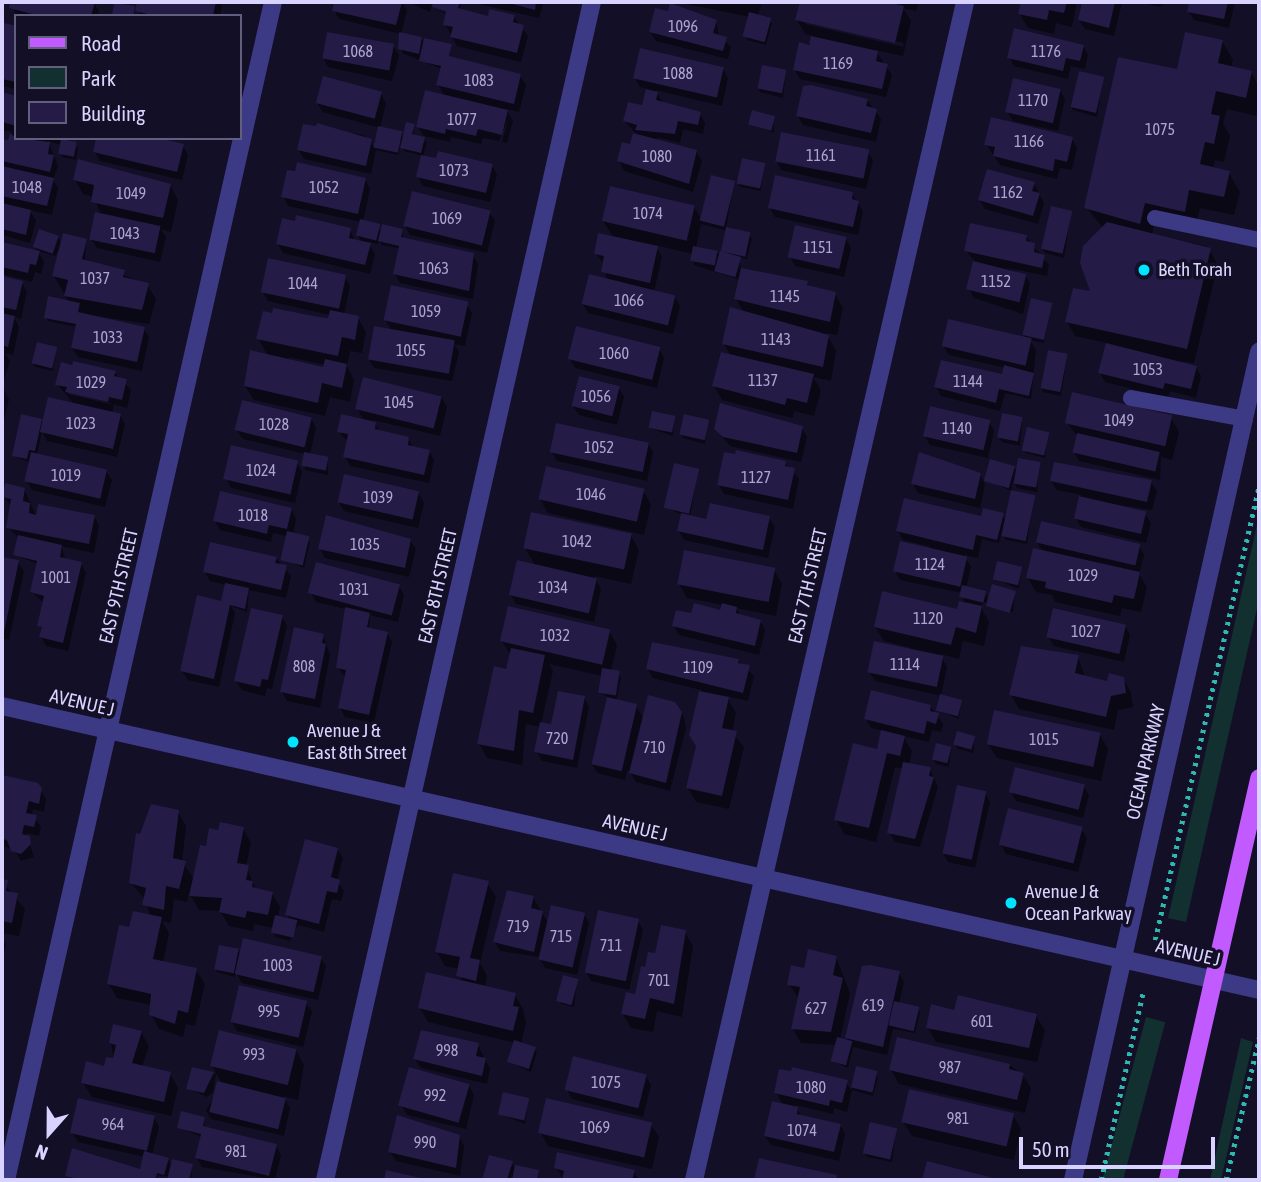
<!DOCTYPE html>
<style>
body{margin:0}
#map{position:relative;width:1261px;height:1182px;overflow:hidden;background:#130f26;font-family:"Asap Condensed",sans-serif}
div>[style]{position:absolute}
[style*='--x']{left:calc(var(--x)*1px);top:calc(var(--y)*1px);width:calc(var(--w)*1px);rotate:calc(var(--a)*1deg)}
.green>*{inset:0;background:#12302f;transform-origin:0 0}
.shadow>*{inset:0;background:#0007}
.building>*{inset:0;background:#241b47;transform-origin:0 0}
.path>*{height:4.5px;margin-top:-2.25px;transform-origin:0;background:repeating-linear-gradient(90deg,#2fb8b0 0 3.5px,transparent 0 8.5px)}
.service>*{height:16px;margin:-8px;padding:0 8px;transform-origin:8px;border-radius:8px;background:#3d3a85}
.minor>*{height:18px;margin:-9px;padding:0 9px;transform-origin:9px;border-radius:9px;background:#3d3a85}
.primary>*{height:18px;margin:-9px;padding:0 9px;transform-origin:9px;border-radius:9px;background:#c25bff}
.dots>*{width:19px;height:19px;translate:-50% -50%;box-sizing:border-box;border:4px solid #130f26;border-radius:50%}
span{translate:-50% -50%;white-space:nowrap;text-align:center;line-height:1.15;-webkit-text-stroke:7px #130f26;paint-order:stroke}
.number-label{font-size:16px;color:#aca6d1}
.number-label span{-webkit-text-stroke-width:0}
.poi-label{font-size:19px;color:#d9d4ff}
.left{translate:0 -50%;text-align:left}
.street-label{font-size:19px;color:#d9d4ff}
.frame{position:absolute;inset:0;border:4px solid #d9d4ff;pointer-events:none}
.legend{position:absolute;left:14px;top:14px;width:228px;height:126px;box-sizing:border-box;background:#130f26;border:2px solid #625e7d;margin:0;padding:9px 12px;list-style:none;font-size:21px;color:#d9d4ff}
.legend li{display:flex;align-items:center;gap:14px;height:35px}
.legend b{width:35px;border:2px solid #625e7d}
.north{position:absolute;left:14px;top:1098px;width:70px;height:70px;-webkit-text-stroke:5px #130f26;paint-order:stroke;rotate:201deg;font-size:19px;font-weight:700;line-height:28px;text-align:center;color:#d9d4ff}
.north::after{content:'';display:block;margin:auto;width:24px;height:32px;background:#d9d4ff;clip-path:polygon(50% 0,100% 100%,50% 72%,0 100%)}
.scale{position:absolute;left:1019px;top:1137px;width:196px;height:32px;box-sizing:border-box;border:4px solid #d9d4ff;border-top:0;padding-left:9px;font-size:21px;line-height:24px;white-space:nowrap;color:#d9d4ff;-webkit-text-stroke:5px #130f26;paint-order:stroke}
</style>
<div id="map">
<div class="green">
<i style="clip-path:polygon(1259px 516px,1259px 600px,1186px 922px,1168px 918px)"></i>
<i style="left:1146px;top:1017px;width:20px;height:167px;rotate:15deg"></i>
<i style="clip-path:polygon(1241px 1038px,1253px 1042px,1221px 1180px,1210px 1180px)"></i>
</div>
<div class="shadow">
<i style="clip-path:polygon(12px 2px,93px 2px,99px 11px,98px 16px,16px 17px)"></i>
<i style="clip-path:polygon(139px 2px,221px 2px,222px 5px,220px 16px,140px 16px)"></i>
<i style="clip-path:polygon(337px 2px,402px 2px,407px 10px,401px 34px,421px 38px,425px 44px,451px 46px,449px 58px,520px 76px,526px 85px,519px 112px,506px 109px,513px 121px,507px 143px,502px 142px,509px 117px,499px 141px,483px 138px,481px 144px,451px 137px,450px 142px,424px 136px,418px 127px,445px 97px,438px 84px,442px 69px,402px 53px,401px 34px,339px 19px,334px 10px)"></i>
<i style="clip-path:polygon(408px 2px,461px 2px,460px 11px,489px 18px,514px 17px,528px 36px,521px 62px,457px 46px,445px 24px,447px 14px,435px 10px,465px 17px,432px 4px,430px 12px)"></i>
<i style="clip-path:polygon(470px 2px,544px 2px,539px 18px)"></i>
<i style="clip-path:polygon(676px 2px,762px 2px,758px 16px,772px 23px,766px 45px,747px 40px,750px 17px)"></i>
<i style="clip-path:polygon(evenodd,801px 2px,919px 2px,916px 11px,903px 8px,911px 21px,903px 56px,875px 50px,892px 75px,886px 97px,800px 79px,795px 70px,813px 36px,805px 34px,797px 20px,801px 2px,805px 21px,904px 43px,903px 47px,805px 24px,805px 21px)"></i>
<i style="clip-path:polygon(1023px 2px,1077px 2px,1072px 27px,1056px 23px,1054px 34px,1028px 28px,1020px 14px)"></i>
<i style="clip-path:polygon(1084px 2px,1122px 2px,1114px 36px,1085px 29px,1079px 20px)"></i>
<i style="clip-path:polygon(1138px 2px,1167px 2px,1159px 7px)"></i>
<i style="clip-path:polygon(1191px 2px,1235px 2px,1229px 28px,1194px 20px,1188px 11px)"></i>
<i style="clip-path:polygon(716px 21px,719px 36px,731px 47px,728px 59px,656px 41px,650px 32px)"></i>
<i style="clip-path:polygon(5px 26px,16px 28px,16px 89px,2px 86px)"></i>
<i style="clip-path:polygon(1222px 41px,1233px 60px,1231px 68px,1251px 72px,1259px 87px,1259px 103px,1256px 116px,1227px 109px,1223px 124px,1230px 136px,1224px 162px,1215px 160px,1213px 169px,1229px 173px,1240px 192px,1234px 215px,1200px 208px,1195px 230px,1155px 221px,1152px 234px,1207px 246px,1218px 265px,1194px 363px,1169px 360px,1196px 367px,1201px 376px,1196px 398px,1170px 391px,1168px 398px,1105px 382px,1100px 373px,1107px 343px,1075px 336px,1067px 322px,1094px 294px,1082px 257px,1087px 242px,1103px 228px,1086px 207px,1178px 71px)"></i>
<i style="clip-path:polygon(393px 46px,399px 55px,392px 81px,328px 67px,323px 58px)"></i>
<i style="clip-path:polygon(1083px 46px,1088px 55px,1085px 69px,1071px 66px,1068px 79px,1014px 66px,1009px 57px)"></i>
<i style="clip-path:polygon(723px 69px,728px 78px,722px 106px,655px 90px,663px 103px,700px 114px,705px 123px,703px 134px,683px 129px,680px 143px,657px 137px,657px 141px,696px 151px,702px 161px,693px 192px,624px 171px,619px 161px,632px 146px,635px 133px,625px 121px,643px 107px,648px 89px,640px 87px,635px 78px)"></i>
<i style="clip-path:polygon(786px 72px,783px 98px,760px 92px,758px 88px)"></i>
<i style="clip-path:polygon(1103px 79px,1097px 117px,1073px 110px,1071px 106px)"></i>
<i style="clip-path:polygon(1060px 90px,1065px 99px,1058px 131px,1013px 121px,1007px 111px)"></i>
<i style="clip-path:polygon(2px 94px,16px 97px,16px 138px,62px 138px,78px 148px,76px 160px,62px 157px,61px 145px,48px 141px,58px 166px,53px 180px,58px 188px,52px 215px,29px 210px,36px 220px,30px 243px,2px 235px,2px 140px,10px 142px,12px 132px,2px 130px)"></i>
<i style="clip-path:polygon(381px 94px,386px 103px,380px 128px,323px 112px,317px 103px)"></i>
<i style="clip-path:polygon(867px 100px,881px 119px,876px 142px,803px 125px,798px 116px)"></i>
<i style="clip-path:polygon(774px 117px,774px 133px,750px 123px)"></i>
<i style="clip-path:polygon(304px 126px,364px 135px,375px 148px,380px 128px,400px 133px,404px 138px,413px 126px,414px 136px,427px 142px,423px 157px,492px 165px,497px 175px,490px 202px,423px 186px,418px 177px,423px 156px,404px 151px,401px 146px,398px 155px,376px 150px,371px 174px,304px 159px,299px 150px)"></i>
<i style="clip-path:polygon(1072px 139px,1077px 148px,1072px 170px,1060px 168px,1057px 179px,1000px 165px,986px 144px)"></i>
<i style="clip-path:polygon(183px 146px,188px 155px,182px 180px,100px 161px,95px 152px)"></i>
<i style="clip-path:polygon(867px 151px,873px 160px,866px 189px,781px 170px,776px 160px)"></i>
<i style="clip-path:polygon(764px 165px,761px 191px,740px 187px,738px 183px)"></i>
<i style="clip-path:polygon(365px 179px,370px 189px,363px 222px,382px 231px,402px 231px,403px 239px,473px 255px,478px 264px,473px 299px,400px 283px,395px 274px,401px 249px,382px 245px,379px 240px,378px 244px,368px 242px,375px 254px,370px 274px,283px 253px,278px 244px,350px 230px,355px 241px,362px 243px,358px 236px,361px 222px,288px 206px,283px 196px)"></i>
<i style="clip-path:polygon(75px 180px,170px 185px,178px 200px,171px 232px,161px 229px,166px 237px,160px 262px,97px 248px,91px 239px,101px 215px,94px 197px,83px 194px)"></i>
<i style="clip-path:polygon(evenodd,734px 182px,726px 229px,752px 238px,747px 259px,739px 257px,741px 269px,807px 283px,810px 288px,835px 294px,843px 308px,837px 335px,826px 333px,836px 351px,831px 381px,813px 377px,821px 390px,814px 416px,794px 411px,793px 418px,722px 400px,714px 386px,731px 356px,724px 344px,744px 313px,736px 299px,740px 280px,694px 265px,693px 254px,655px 245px,662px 257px,654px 292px,675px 297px,680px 306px,673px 334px,588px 313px,583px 304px,607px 280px,604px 264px,596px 254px,614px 238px,603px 221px,694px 207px,702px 220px,734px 182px,701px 224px,727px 231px,726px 255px,696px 248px,701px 224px)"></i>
<i style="clip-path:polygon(1034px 184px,1044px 203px,1038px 224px,985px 209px,980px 200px)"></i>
<i style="clip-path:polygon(852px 194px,863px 211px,858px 235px,775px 217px,770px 208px)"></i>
<i style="clip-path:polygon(489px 212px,495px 221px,487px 253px,410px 235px,405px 226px)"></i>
<i style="clip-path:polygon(1071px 212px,1064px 258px,1045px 253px,1043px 249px)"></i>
<i style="clip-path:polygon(58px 237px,62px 245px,86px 240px,85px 259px,147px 285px,156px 299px,149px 324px,74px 313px,144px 328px,149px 337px,142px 371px,78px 357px,72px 348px,77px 327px,48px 321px,46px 317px,69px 302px,54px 276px,62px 245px,55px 256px,38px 251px,44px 262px,41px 274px,35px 272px,32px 282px,2px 274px,2px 244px,39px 252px,35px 247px)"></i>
<i style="clip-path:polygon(1026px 237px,1049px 265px,1047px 276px,1004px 267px,1025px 275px,1030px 284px,1023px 314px,974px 298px,969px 289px,975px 261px,966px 251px)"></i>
<i style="clip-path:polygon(846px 239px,851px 248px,844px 277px,795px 266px,790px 256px)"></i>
<i style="clip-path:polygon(evenodd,345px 277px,350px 286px,344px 315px,358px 318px,366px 332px,362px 353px,350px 351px,347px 366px,354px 380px,350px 402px,330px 397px,325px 416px,254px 400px,245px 386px,268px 356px,258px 338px,329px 320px,330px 315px,268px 301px,262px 291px,345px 277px,289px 357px,325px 365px,324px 369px,289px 361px,289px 357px)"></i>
<i style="clip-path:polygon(2px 278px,22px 283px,27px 292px,21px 319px,14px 317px,19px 327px,13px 355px,5px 353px,10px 361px,2px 386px,9px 399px,3px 425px,2px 425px)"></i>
<i style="clip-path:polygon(466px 304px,472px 313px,465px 346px,454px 344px,459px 352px,452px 381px,374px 368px,369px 359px,392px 331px,385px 320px)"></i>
<i style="clip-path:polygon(1051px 305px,1044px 343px,1030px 340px,1036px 350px,1031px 399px,1005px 393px,1000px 411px,941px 396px,936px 387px,1001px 376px,1006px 368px,949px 355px,943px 346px,1026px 340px,1023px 334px)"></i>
<i style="clip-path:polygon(56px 348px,53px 371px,35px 367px,33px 363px)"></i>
<i style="clip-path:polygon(659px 349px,664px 358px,657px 388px,575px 368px,570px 359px)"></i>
<i style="clip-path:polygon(1067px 356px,1061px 396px,1043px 392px,1041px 388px)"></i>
<i style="clip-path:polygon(115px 373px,131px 390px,127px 408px,68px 391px,68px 394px,114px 405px,112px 413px,120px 415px,125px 424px,117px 457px,47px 441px,42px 431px,37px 455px,106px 471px,112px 480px,105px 507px,32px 490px,27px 481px,31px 463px,14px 456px,41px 421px,43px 426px,75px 405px,57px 384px)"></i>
<i style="clip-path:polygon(619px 388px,624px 397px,617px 425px,579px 415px,573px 406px)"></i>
<i style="clip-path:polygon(441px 397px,447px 407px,440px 436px,373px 420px,380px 432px,408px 438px,414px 448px,429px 451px,434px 460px,429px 483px,350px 466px,345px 456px,348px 442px,339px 432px,364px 421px,357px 408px)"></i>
<i style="clip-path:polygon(674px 417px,673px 436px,650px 428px)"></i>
<i style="clip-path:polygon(311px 418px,316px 428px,310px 455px,328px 459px,328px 475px,305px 470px,306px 454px,243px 439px,237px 430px)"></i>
<i style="clip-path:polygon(1171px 418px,1179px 432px,1172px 460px,1161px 457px,1160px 480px,1079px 461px,1074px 452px,1078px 437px,1067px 423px)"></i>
<i style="clip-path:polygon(1022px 419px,1020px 446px,1002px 442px,999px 438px)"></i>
<i style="clip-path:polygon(707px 421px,705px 444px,683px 438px,681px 434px)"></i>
<i style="clip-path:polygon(989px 422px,994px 431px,988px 458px,930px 445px,925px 436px)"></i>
<i style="clip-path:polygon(801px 427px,807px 437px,801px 462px,730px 446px,716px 429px)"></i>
<i style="clip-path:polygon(1047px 434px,1045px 458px,1026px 453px,1024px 449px)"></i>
<i style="clip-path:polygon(648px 443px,653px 452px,647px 481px,557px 461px,552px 452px)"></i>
<i style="clip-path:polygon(920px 454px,980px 474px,985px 484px,980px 508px,918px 493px,913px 484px)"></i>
<i style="clip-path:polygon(297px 463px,302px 472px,295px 503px,231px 488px,226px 478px)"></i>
<i style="clip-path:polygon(785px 463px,799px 479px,793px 509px,724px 494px,719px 485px)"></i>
<i style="clip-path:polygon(1039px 464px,1037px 492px,1017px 488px,1013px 481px,1011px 491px,989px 481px,1014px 467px,1017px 473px)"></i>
<i style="clip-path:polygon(698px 470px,690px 517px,708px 521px,769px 518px,775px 527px,768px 558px,684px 540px,679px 531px,682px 515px,666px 507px)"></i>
<i style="clip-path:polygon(2px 476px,4px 485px,24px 489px,37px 518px,94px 516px,99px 526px,94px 553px,61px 546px,66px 560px,81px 564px,86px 573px,68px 651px,46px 646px,41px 637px,44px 603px,32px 592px,38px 564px,15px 555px,19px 538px,8px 528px,12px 507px,2px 495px,2px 498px)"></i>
<i style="clip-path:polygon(1051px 481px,1151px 482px,1157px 491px,1152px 510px,1087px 500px,1145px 514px,1151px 523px,1146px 543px,1081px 527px,1076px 518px,1081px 495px,1057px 490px)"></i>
<i style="clip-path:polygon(643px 490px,651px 505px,644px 535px,548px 513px,540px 499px)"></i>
<i style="clip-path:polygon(418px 493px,424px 503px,418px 528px,344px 511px,339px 502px)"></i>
<i style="clip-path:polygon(1034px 496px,1027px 544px,1006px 540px,1002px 532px,999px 543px,982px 539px,978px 558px,964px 555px,971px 567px,966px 588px,985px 592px,989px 600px,1015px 592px,1013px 612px,988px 607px,985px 602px,980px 606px,989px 622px,984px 646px,963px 641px,959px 659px,940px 654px,947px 667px,941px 696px,875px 681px,869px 671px,912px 648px,884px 641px,875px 627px,958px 611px,965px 604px,962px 593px,900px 580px,895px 570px,931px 547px,903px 540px,898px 531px,1002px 514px,1007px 522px)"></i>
<i style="clip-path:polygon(291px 509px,296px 519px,293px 534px,310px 542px,304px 568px,282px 559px,287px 536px,273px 533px,271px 542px,220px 530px,215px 521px)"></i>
<i style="clip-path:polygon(631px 536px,639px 550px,631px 584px,594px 576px,601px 589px,594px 622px,516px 604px,511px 595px,535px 565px,525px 548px)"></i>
<i style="clip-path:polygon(410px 540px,416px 549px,409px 577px,325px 558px,320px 548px)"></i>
<i style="clip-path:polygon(1037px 542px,1139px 546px,1144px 555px,1139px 574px,1147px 587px,1141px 612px,1122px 608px,1120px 616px,1055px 602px,1052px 595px,1036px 592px,1028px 578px,1043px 552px)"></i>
<i style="clip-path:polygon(2px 558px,18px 562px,24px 571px,9px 640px,2px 638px)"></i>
<i style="clip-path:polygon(276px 558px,291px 576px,286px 598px,249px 590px,247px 612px,231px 606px,235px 613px,219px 687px,188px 680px,182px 671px,223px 603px,227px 585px,210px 581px,205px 572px)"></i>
<i style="clip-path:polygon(1021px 569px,1019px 589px,994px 579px)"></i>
<i style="clip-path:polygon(774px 570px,782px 584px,776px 616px,736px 608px,741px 616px,760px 621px,765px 630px,759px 655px,679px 635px,674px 626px,693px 616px,722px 612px,723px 605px,687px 598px,679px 584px)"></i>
<i style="clip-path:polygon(399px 586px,404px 595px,398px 622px,370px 615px,369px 629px,387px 633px,392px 642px,374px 723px,345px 717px,340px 708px,346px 678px,338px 668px,346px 609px,316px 602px,311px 593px)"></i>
<i style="clip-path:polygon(282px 617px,287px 626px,272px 689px,267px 688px,265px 696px,242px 690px,236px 681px)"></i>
<i style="clip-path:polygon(1125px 626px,1130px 635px,1124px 662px,1054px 646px,1048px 636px)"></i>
<i style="clip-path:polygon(609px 631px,617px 645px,611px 671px,621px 677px,616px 701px,636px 706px,644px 719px,678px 708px,684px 717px,686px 728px,670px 791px,636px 782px,628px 769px,625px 780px,597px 773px,592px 764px,609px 698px,599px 692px,602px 676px,549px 664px,553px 671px,541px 724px,552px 726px,584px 698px,589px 707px,577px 768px,542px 761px,536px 751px,541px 727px,526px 724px,522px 765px,487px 758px,479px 743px,511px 656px,502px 641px)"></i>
<i style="clip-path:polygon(323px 635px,330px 655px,320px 708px,287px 701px,282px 692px)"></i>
<i style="clip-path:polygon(1078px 657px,1085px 677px,1108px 683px,1123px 678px,1131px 693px,1133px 707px,1118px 710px,1114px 730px,1019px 709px,1011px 695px)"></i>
<i style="clip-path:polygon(738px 660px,754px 676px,748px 701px,726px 696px,736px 713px,732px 732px,744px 747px,729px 809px,696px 802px,688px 788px,698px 746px,691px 735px,701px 690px,653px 678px,648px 669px)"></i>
<i style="clip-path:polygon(960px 701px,959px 719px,938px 710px)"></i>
<i style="clip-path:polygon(930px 706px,943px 724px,941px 732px,932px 730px,929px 742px,903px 736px,912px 751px,909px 764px,930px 769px,938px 787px,920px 847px,895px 842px,889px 832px,903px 769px,895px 767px,876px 842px,844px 834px,836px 819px,878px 751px,883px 731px,871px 728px,866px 719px)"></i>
<i style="clip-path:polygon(1100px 735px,1108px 749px,1101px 781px,997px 758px,988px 744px)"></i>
<i style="clip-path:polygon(974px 737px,974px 753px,958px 749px,956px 745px)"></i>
<i style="clip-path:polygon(951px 749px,949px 767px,936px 764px,934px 760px)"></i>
<i style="clip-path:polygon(2px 776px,37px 784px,46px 799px,44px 812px,33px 809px,32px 816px,41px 826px,39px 836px,26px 833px,34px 857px,21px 861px,14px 849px,2px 846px)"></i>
<i style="clip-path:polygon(1083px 785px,1089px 795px,1083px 818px,1016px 801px,1011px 792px)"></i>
<i style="clip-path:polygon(985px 793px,990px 802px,975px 868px,948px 862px,943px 853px)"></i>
<i style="clip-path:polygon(178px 812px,186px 826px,182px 862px,195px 880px,207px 848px,243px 829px,251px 843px,246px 866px,256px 890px,272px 893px,280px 907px,278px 918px,291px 921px,287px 915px,337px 849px,343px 858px,337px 881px,344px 891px,341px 901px,332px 899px,324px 932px,298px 925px,294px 942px,298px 925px,290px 941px,275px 937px,274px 928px,254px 924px,253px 931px,229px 926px,220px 911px,199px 910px,189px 893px,187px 902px,174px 899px,171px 923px,162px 921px,169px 933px,163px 963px,196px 970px,205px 984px,195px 1026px,186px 1024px,183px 1037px,159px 1029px,151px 1014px,152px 1005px,117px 998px,109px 984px,131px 929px,150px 916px,145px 899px,131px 883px,141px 836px)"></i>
<i style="clip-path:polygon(1081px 829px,1087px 838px,1078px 872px,1006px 854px,1001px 845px)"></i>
<i style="clip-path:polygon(2px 881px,25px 909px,19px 936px,2px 933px)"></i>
<i style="clip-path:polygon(487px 883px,496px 897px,480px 963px,487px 976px,485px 988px,515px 995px,523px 1009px,526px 1023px,521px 1044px,537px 1052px,531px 1072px,509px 1062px,515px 1043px,428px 1022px,420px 1008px,462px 982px,459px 969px,445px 966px,437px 952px)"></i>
<i style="clip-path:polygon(533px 897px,548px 923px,584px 914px,589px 923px,577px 975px,545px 968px,539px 957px,500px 951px,495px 942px)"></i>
<i style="clip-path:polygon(638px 921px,643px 930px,629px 990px,591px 981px,586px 971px)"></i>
<i style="clip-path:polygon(685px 932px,693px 946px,682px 1017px,657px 1011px,653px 1032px,631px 1028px,623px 1014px,637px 996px,646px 969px)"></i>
<i style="clip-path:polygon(2px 936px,6px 944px,2px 964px)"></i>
<i style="clip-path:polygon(238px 951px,241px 956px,320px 957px,326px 966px,318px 1000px,242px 983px,236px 972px,235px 977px,217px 972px,215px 968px)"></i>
<i style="clip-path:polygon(836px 957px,850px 993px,840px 1040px,850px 1042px,847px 1038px,899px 973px,904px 982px,899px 1004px,920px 1012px,915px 1033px,893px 1029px,887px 1055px,853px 1047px,848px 1068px,833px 1061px,837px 1045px,801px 1043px,793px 1029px,799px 999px,789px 984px,806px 970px)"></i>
<i style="clip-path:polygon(577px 981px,574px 1007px,561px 1004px,559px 1000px)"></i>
<i style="clip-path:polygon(306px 1003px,312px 1012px,303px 1047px,237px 1031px,232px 1022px)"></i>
<i style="clip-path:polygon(956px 1012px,1036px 1016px,1045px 1030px,1037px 1062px,936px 1042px,928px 1028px)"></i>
<i style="clip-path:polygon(141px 1032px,149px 1046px,142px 1067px,170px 1074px,178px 1088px,171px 1116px,92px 1097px,83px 1083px,114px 1061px,111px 1043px)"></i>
<i style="clip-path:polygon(478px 1045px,490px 1069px,487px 1084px,421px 1068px,415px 1059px)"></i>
<i style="clip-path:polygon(296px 1050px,304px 1065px,298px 1100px,283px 1096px,290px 1108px,284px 1136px,211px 1119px,206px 1110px,222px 1084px,212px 1066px)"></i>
<i style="clip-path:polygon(1009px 1065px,1022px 1074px,1031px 1088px,1025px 1113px,899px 1084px,891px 1070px)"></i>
<i style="clip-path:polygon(857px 1068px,878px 1077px,873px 1096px,852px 1090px,847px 1112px,834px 1108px,833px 1114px,795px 1105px,801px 1116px,840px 1125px,845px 1134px,839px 1161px,771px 1145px,765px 1136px,783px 1106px,776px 1092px,846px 1082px,851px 1090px)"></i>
<i style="clip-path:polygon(193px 1069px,216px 1074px,213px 1092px,207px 1097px,188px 1088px)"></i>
<i style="clip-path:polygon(646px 1076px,651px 1085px,643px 1117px,572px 1099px,567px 1090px)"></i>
<i style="clip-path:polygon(469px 1086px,474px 1095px,466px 1129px,407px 1115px,402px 1106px)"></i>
<i style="clip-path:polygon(528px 1100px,525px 1124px,499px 1114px)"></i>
<i style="clip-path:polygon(1013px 1115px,1021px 1129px,1014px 1160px,912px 1136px,903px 1122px)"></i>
<i style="clip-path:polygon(154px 1117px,159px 1127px,152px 1155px,168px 1159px,172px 1166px,192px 1166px,191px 1180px,156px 1175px,159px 1180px,70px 1180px,73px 1150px,144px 1172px,145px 1157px,78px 1142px,72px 1132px)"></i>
<i style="clip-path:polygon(204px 1118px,205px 1129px,276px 1146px,281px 1155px,275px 1180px,202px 1167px,197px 1158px,202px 1137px,179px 1128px)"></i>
<i style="clip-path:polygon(650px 1123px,659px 1137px,652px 1169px,548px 1146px,540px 1132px)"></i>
<i style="clip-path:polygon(896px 1130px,892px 1162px,867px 1157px,864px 1153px)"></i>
<i style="clip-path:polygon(459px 1136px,464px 1146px,460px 1176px,396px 1161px,390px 1152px)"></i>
<i style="clip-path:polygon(490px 1157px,512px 1163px,516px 1170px,538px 1172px,539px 1180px,514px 1180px,512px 1176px,510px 1180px,484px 1180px)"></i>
<i style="clip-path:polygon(556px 1168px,634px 1172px,639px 1180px,564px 1180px)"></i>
</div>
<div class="building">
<i style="clip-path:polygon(10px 2px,95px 2px,91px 16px,40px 16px,9px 8px)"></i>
<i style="clip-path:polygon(137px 2px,216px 2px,213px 16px,156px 16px,135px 11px)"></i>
<i style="clip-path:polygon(334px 2px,402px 2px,396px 25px,332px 11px)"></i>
<i style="clip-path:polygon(433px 2px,460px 2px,458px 8px,488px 16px,489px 9px,515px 15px,513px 22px,524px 25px,517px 53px,450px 37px,453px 27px,443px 25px,446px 11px,432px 7px)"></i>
<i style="clip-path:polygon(505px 2px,536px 2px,535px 10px)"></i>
<i style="clip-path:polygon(800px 2px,886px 2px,904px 6px,895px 43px,795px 20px)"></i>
<i style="clip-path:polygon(1021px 2px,1067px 2px,1064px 13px,1049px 10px,1047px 20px,1018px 14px)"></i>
<i style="clip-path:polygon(1082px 2px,1115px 2px,1109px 28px,1078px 20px)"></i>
<i style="clip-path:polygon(1189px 2px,1228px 2px,1224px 19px,1187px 12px)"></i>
<i style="clip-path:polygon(114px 3px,135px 6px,133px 16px,112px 16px)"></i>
<i style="clip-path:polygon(670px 3px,717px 20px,713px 33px,727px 37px,723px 51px,649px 32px,655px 8px,668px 11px)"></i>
<i style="left:749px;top:12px;width:23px;height:25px;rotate:15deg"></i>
<i style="clip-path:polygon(4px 23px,16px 26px,16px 82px,2px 79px)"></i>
<i style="clip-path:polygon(1014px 28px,1084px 45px,1080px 61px,1066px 58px,1063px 71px,1007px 58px)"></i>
<i style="left:327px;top:32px;width:68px;height:27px;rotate:10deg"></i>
<i style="clip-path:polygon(399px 32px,422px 37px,419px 54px,398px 49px)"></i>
<i style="clip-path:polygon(1185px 32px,1223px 40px,1218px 63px,1252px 71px,1246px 98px,1216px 91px,1211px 114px,1220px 116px,1214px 144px,1205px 142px,1200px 164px,1230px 171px,1224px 197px,1189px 190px,1185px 212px,1145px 203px,1140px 224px,1084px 208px,1118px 57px,1177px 69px)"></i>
<i style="clip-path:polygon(811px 36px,878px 51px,876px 61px,888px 64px,882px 89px,793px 70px,799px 42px,809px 45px)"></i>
<i style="clip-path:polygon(424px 38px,452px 44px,449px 56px,521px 74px,514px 104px,436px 85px,441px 66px,419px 61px)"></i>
<i style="left:640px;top:48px;width:86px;height:31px;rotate:13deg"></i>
<i style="left:762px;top:65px;width:25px;height:24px;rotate:11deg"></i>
<i style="left:1079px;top:71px;width:26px;height:37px;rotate:13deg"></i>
<i style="left:323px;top:76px;width:61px;height:28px;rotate:15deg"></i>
<i style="left:1013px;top:78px;width:49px;height:35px;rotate:13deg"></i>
<i style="clip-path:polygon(811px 85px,868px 99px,866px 106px,877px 109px,871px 133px,796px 116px,803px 86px)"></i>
<i style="clip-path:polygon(646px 89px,658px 92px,656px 100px,701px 112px,698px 125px,678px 121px,675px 134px,635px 130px,637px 125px,623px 121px,628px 102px,642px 105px)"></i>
<i style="clip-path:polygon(425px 90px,508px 110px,502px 135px,478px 129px,476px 136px,446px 129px,445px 134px,416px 127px)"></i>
<i style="clip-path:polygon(2px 92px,16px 96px,16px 126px,2px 122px)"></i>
<i style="left:752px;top:110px;width:24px;height:15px;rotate:15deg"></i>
<i style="clip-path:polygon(991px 117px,1073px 137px,1067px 162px,1055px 159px,1053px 171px,993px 156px,995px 147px,984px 145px)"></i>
<i style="clip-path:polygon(406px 122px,415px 124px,412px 134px,425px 137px,421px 153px,400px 148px)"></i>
<i style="clip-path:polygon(317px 123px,372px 139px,366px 166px,297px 150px,303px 124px,316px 126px)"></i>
<i style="left:378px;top:126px;width:25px;height:22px;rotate:12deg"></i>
<i style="left:781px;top:132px;width:90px;height:30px;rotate:11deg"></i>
<i style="clip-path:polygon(10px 133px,16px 138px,50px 142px,48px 154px,54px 155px,50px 172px,2px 161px,2px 139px,8px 140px)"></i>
<i style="clip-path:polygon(633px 133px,697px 150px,689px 184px,617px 161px,622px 142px,630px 144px)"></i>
<i style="clip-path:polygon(96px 138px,159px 138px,184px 144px,177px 172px,93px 152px)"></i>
<i style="left:61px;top:139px;width:16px;height:15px;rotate:11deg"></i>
<i style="clip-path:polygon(438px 151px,493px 164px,486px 193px,416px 177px,421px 155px,436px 158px)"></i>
<i style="left:742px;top:158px;width:24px;height:26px;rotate:12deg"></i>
<i style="clip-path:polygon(78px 159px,171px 184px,163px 218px,91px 202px,94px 185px,73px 180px)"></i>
<i style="clip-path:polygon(297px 162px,366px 178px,358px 214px,281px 197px,287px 170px,295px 171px)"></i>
<i style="clip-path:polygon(2px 166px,54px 178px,47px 206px,2px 196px)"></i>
<i style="clip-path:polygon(987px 169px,1035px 182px,1032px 191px,1040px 193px,1033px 216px,978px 200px)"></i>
<i style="left:711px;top:175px;width:25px;height:47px;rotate:14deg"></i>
<i style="clip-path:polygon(775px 175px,853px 192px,852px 199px,859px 201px,853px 227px,768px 208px)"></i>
<i style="left:610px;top:186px;width:87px;height:36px;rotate:13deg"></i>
<i style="left:412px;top:191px;width:81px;height:36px;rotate:14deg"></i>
<i style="clip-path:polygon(2px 203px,31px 210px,26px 235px,2px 229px)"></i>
<i style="left:1051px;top:206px;width:22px;height:44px;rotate:13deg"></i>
<i style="left:95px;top:212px;width:67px;height:28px;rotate:12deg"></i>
<i style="clip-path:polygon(296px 215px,351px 228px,349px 238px,371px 243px,365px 265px,276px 244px,282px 218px,295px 221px)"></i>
<i style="left:360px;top:219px;width:21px;height:17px;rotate:14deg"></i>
<i style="clip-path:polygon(1107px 222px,1211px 248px,1187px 349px,1065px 322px,1073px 288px,1090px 291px,1080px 263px,1083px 246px)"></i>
<i style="clip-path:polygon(970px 223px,1027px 235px,1026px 241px,1035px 243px,1034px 252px,1045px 255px,1042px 268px,964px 251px)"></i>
<i style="clip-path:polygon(382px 224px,403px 229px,401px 237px,474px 253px,469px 291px,393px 274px,399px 246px,378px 241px)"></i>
<i style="left:795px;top:225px;width:53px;height:33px;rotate:13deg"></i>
<i style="left:726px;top:227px;width:25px;height:25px;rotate:12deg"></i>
<i style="left:39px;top:229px;width:21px;height:19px;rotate:19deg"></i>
<i style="clip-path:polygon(63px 233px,87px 239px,82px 259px,125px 270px,123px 277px,149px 283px,142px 310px,64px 296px,68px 280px,52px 276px)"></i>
<i style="clip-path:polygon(598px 233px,658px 246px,650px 283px,601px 272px,604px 256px,594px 254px)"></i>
<i style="clip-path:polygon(2px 242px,40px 251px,36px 265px,30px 264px,28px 273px,2px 267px)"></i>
<i style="left:693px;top:246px;width:25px;height:15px;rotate:11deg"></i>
<i style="left:720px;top:251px;width:22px;height:21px;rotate:16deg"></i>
<i style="left:268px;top:258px;width:80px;height:35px;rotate:12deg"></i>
<i style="left:973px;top:261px;width:55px;height:29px;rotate:14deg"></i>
<i style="clip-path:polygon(741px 268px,808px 281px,807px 285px,836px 292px,830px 322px,734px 299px)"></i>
<i style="left:589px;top:274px;width:89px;height:31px;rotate:14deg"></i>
<i style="clip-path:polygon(2px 276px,23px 281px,16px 310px,2px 307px)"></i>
<i style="left:391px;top:285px;width:79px;height:36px;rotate:12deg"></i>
<i style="clip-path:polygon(48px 296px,80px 303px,78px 312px,145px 327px,137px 362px,71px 348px,76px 324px,44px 318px)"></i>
<i style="left:1031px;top:298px;width:22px;height:38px;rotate:13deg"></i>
<i style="clip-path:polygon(730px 307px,829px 335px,823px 367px,722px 344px)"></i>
<i style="clip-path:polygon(273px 308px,319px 317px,328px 318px,330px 310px,359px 316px,355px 340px,342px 337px,338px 356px,256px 339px,263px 311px,272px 313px)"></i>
<i style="clip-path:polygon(2px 313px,15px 316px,8px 347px,2px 345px)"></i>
<i style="left:948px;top:319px;width:86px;height:28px;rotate:13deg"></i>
<i style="left:374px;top:326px;width:82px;height:34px;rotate:10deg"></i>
<i style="left:576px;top:326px;width:87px;height:34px;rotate:14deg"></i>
<i style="left:37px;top:342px;width:21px;height:22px;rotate:14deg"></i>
<i style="clip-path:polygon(1106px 343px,1197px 366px,1191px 389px,1165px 383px,1163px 389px,1098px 373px)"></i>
<i style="clip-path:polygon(250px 350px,323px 367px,325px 359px,347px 364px,342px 388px,322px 383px,318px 403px,244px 386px)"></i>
<i style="left:1048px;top:350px;width:20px;height:39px;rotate:11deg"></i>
<i style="clip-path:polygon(721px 352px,814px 374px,807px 403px,787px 398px,785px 405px,712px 386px)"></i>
<i style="clip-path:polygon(941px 360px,1002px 374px,1004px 365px,1034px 373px,1029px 396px,999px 389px,996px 403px,934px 387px)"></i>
<i style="clip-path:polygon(73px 361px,116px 371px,114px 376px,127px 379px,122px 400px,109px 397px,108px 402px,65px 392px,67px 387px,55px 385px,61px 362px,72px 365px)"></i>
<i style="left:579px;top:376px;width:42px;height:31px;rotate:14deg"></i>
<i style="left:363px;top:377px;width:81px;height:33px;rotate:14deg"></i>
<i style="left:1072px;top:392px;width:103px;height:32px;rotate:13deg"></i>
<i style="left:48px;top:397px;width:75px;height:36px;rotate:13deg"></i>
<i style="left:242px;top:400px;width:72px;height:31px;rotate:14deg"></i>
<i style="clip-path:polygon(720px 403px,803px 426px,797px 453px,723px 437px,714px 429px)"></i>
<i style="left:930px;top:406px;width:62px;height:31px;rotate:13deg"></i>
<i style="left:652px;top:411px;width:24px;height:17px;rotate:12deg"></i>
<i style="left:1002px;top:413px;width:21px;height:25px;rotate:11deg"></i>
<i style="clip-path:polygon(21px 414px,42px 419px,35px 451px,29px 450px,27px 459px,12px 456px)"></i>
<i style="clip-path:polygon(341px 414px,376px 422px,375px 429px,409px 437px,408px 445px,430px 450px,424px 475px,343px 457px,348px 434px,337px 432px)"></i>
<i style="left:684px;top:414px;width:26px;height:21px;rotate:13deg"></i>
<i style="left:556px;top:423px;width:95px;height:30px;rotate:12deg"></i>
<i style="left:1027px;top:427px;width:23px;height:24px;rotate:13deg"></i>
<i style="left:1077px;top:433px;width:85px;height:20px;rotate:13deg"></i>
<i style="left:231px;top:445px;width:69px;height:35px;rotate:13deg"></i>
<i style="clip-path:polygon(736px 450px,786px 461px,785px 466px,795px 468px,788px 500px,717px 485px,724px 452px,735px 454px)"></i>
<i style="left:31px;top:452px;width:78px;height:30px;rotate:13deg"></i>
<i style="left:304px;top:452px;width:25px;height:14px;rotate:11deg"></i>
<i style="clip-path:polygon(919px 452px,981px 473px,975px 499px,911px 484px)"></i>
<i style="left:1018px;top:458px;width:23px;height:26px;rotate:10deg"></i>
<i style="left:990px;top:459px;width:26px;height:23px;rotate:16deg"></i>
<i style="clip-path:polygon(1054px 462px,1152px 480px,1147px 502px,1050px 481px)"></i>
<i style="left:674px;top:463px;width:26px;height:46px;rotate:13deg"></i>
<i style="left:546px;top:466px;width:101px;height:34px;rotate:13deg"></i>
<i style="left:344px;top:474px;width:77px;height:29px;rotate:13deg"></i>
<i style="clip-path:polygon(5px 483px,25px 488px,23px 501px,30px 503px,29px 513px,36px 515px,38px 504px,95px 515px,89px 544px,6px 528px,11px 499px,2px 497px)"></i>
<i style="left:1011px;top:490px;width:25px;height:47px;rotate:12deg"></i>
<i style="clip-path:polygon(220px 491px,292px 508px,287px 529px,269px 525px,267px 534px,213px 521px)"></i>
<i style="left:1079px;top:496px;width:69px;height:23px;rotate:13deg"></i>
<i style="clip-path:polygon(904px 498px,981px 516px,983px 508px,1004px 513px,997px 540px,976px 535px,973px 550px,896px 531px)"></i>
<i style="clip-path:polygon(710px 503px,770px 516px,763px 550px,677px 531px,681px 513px,706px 519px)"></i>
<i style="left:531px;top:512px;width:103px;height:37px;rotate:12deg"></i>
<i style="clip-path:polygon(326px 515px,411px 539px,405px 568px,318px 549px)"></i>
<i style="left:1041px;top:521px;width:102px;height:22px;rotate:13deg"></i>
<i style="left:287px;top:531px;width:23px;height:30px;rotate:13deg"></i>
<i style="clip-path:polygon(18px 535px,62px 545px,60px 557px,82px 562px,63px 643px,39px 637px,42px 627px,37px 626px,44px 596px,30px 592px,37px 561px,13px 555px)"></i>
<i style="left:900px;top:541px;width:69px;height:31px;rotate:13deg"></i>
<i style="clip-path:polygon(210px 542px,277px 557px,275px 563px,287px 565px,281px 590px,203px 572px)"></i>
<i style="clip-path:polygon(1033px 548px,1140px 572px,1134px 599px,1114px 595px,1112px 603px,1045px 588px,1046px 582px,1026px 578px)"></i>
<i style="left:684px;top:550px;width:93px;height:35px;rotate:11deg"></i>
<i style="clip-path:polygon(2px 557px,19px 560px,4px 632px,2px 631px)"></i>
<i style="left:517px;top:560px;width:82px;height:36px;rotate:13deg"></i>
<i style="left:997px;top:561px;width:26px;height:19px;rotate:13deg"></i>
<i style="left:316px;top:562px;width:87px;height:32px;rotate:15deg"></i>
<i style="clip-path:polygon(225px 583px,249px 588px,245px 609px,230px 605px,214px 679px,180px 671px,197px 595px,221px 601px)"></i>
<i style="left:992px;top:584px;width:25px;height:23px;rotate:16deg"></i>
<i style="left:962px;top:585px;width:25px;height:12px;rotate:14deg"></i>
<i style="clip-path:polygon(882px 591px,957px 609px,959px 601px,982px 606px,976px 633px,956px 627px,951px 645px,874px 627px)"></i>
<i style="clip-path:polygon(694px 603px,720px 610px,722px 603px,737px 607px,736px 613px,761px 620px,755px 646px,672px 626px,676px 610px,691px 613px)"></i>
<i style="left:508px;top:606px;width:105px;height:36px;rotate:13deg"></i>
<i style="clip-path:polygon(345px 607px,370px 613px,367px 627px,388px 632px,369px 715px,338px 708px,346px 670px,336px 668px)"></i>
<i style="clip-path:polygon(251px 608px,283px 615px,268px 680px,262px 679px,260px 687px,234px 681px)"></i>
<i style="left:1053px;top:608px;width:75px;height:30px;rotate:13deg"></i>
<i style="clip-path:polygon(294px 627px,324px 634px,322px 643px,326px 644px,315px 699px,280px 692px)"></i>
<i style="left:874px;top:641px;width:71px;height:32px;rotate:12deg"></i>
<i style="clip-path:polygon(652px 642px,739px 659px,738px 663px,750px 665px,743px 693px,646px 669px)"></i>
<i style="clip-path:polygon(1021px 646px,1079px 655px,1075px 673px,1107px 681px,1109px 673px,1124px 677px,1126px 693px,1111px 696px,1106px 717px,1009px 695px)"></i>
<i style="clip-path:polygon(511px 648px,545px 655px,533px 713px,519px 710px,514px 751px,477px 744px,494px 666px,506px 669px)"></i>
<i style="left:602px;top:668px;width:18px;height:25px;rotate:9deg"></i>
<i style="clip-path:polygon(871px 690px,931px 705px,930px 711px,939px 713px,936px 724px,927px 721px,924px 734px,864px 719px)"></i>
<i style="clip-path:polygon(558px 691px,585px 696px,573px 760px,534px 752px,540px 722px,551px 724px)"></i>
<i style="clip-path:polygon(699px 691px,729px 697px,722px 728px,737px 731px,722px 796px,686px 788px,696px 746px,689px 735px)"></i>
<i style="left:940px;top:694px;width:23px;height:17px;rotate:15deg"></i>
<i style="clip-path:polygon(648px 695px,675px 702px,682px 712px,666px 783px,629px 773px)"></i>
<i style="left:607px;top:697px;width:31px;height:69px;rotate:13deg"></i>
<i style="left:994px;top:710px;width:109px;height:35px;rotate:12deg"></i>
<i style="clip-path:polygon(881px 730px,905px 736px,900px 756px,887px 753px,869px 828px,834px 820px,853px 743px,877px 749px)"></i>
<i style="left:957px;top:731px;width:19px;height:14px;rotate:16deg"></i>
<i style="left:936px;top:743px;width:16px;height:17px;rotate:14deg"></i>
<i style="clip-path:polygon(903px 762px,931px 767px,929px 776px,934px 777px,915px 839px,887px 833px)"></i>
<i style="left:1015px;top:767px;width:72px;height:26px;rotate:14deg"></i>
<i style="clip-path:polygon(2px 775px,38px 783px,42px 788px,39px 804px,29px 801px,26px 813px,37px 815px,34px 827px,24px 825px,22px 834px,30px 836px,31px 844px,21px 854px,11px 851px,7px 840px,2px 839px)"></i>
<i style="left:957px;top:785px;width:30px;height:70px;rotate:12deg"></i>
<i style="clip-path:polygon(151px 804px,179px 810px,173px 858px,186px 861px,179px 889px,166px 886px,164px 910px,142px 905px,146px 888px,129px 883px,136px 833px,140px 834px)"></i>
<i style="left:1008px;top:808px;width:77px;height:38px;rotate:14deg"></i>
<i style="clip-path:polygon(220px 822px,244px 827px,237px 863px,249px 865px,246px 880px,253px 881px,252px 887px,273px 892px,268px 915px,247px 911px,245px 918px,219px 912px,222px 898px,189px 896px,200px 845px,206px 846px,209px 828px,218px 830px)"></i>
<i style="clip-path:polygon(305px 839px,338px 848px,331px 877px,340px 880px,337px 893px,327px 891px,319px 924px,285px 915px)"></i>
<i style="clip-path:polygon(453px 873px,489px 881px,470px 958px,480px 960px,476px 981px,456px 976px,460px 957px,435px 952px)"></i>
<i style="clip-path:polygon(2px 879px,8px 880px,6px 891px,18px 893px,12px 923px,2px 921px)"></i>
<i style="clip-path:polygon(507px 890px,534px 896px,531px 908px,543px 911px,534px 952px,493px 942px)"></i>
<i style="left:551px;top:905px;width:35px;height:56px;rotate:13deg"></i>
<i style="left:598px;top:910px;width:42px;height:64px;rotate:12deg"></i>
<i style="clip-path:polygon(133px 911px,162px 917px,153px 959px,197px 968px,188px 1013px,178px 1010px,175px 1024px,149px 1015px,151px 994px,107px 984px,119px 925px,129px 927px)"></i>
<i style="left:275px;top:915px;width:23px;height:18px;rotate:13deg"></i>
<i style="clip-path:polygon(661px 925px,686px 930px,674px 1004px,650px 998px,645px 1019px,621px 1014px,626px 992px,635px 994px,641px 966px,645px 967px,648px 952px,655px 953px)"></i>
<i style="left:243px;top:938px;width:81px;height:37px;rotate:13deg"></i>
<i style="left:219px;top:945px;width:20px;height:25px;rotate:11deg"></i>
<i style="clip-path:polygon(808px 949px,837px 956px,833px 975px,843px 978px,831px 1032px,791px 1029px,800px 987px,787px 985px,791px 965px,804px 968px)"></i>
<i style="clip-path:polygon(870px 965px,900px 971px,883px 1047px,845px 1038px,862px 966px)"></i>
<i style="clip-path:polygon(426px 972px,516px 993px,513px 1006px,519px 1007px,513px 1031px,418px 1008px)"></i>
<i style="left:563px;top:975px;width:16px;height:27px;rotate:15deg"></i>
<i style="left:239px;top:985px;width:70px;height:38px;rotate:13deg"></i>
<i style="clip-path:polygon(958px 995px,1037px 1014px,1029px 1048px,926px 1028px,931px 1004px,954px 1010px)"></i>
<i style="left:894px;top:1001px;width:26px;height:25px;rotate:13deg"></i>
<i style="clip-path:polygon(113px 1024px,142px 1031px,132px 1063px,171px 1072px,164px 1102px,81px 1083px,86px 1061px,104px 1066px,106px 1057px,113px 1058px,116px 1045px,109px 1043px)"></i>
<i style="left:219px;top:1030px;width:80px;height:37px;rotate:14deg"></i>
<i style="clip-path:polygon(421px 1030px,479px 1043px,476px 1056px,486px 1058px,482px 1076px,413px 1059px)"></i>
<i style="left:837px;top:1037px;width:16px;height:25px;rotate:15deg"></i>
<i style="clip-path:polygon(897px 1037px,1010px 1064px,1009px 1069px,1024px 1073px,1017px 1100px,889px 1070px)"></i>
<i style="left:514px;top:1040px;width:23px;height:23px;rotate:18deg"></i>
<i style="left:573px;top:1056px;width:76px;height:35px;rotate:14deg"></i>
<i style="left:856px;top:1066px;width:22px;height:22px;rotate:13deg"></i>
<i style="clip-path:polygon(192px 1067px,214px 1072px,204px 1093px,186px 1089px)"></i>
<i style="left:409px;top:1067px;width:63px;height:40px;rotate:16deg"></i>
<i style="clip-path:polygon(792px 1067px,848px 1080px,842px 1103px,830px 1100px,829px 1106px,774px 1093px,779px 1069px,791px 1071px)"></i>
<i style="left:217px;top:1081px;width:71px;height:32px;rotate:14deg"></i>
<i style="left:909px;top:1089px;width:108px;height:34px;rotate:13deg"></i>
<i style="left:503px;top:1092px;width:27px;height:23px;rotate:13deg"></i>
<i style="left:78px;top:1098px;width:79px;height:36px;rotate:13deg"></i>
<i style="left:546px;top:1098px;width:109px;height:36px;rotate:13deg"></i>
<i style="clip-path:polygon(772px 1101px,798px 1107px,797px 1114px,841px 1124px,834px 1152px,764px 1136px)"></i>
<i style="clip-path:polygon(181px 1111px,205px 1117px,203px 1126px,277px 1144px,269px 1176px,195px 1158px,201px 1134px,177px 1128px)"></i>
<i style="clip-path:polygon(397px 1115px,460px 1135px,456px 1168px,388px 1152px)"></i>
<i style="left:870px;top:1122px;width:28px;height:32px;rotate:13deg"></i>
<i style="clip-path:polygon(72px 1148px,140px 1169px,144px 1151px,169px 1158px,164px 1175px,157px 1173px,155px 1180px,83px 1180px,65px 1176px)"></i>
<i style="clip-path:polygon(557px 1152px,635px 1170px,632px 1180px,562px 1180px,564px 1171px,554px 1168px)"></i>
<i style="clip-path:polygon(489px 1155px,513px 1161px,507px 1180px,482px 1180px)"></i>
<i style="clip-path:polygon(759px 1158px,837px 1175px,836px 1180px,754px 1180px)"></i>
<i style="clip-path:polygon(172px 1159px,193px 1164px,189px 1180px,167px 1180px)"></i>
<i style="clip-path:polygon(927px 1161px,997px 1179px,997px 1180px,922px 1180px)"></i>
<i style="clip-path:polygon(515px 1165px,539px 1170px,537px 1180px,512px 1180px)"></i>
<i style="clip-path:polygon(386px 1170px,425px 1179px,425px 1180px,384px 1180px)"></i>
</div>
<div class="path">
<i style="--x:1155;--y:940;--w:466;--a:-77.1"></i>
<i style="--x:1101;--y:1180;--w:193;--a:-77.4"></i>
<i style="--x:1226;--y:1180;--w:146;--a:-76.9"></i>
</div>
<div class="service">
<i style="--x:1155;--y:218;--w:106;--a:11.9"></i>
<i style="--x:1131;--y:398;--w:116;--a:10.4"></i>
</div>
<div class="minor">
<i style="--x:2;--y:706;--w:1289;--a:12.73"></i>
<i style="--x:6;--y:1180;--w:1208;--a:-77.23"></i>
<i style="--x:325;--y:1180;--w:1208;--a:-77.23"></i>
<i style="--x:694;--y:1180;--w:1209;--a:-77.04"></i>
<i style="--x:1073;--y:1180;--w:849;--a:-77.34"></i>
</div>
<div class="primary">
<i style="--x:1168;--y:1180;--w:412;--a:-77.2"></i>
</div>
<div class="dots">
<i style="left:1144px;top:270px;background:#00e5ff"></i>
<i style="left:293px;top:742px;background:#00e5ff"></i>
<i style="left:1011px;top:903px;background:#00e5ff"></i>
</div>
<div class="number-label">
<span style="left:683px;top:26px">1096</span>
<span style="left:358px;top:51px">1068</span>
<span style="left:1046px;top:51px">1176</span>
<span style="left:838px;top:63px">1169</span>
<span style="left:678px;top:73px">1088</span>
<span style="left:479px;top:80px">1083</span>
<span style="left:1033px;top:100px">1170</span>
<span style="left:462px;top:119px">1077</span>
<span style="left:1160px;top:129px">1075</span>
<span style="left:1029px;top:141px">1166</span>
<span style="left:821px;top:155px">1161</span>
<span style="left:657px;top:156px">1080</span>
<span style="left:454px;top:170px">1073</span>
<span style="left:27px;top:187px">1048</span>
<span style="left:324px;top:187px">1052</span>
<span style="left:1008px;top:192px">1162</span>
<span style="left:131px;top:193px">1049</span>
<span style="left:648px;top:213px">1074</span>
<span style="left:447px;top:218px">1069</span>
<span style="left:125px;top:233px">1043</span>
<span style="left:818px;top:247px">1151</span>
<span style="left:434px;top:268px">1063</span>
<span style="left:95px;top:278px">1037</span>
<span style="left:996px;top:281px">1152</span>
<span style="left:303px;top:283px">1044</span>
<span style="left:785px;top:296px">1145</span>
<span style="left:629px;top:300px">1066</span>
<span style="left:426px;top:311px">1059</span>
<span style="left:108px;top:337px">1033</span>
<span style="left:776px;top:339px">1143</span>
<span style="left:411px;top:350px">1055</span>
<span style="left:614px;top:353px">1060</span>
<span style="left:1148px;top:369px">1053</span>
<span style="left:763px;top:380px">1137</span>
<span style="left:968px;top:381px">1144</span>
<span style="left:91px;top:382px">1029</span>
<span style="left:596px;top:396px">1056</span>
<span style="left:399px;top:402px">1045</span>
<span style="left:1119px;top:420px">1049</span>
<span style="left:81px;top:423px">1023</span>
<span style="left:274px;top:424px">1028</span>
<span style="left:957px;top:428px">1140</span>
<span style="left:599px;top:447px">1052</span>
<span style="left:261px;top:470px">1024</span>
<span style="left:66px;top:475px">1019</span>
<span style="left:756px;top:477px">1127</span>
<span style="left:591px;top:494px">1046</span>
<span style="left:378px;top:497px">1039</span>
<span style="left:253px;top:515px">1018</span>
<span style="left:577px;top:541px">1042</span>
<span style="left:365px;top:544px">1035</span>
<span style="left:930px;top:564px">1124</span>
<span style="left:1083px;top:575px">1029</span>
<span style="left:56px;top:577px">1001</span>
<span style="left:553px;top:587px">1034</span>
<span style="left:354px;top:589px">1031</span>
<span style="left:928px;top:618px">1120</span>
<span style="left:1086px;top:631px">1027</span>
<span style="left:555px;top:635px">1032</span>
<span style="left:905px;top:664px">1114</span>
<span style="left:304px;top:666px">808</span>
<span style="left:698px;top:667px">1109</span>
<span style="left:557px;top:738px">720</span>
<span style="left:1044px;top:739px">1015</span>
<span style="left:654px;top:747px">710</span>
<span style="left:518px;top:926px">719</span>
<span style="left:561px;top:936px">715</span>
<span style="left:611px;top:945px">711</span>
<span style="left:278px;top:965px">1003</span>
<span style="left:659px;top:980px">701</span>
<span style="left:873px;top:1005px">619</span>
<span style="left:816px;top:1008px">627</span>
<span style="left:269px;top:1011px">995</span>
<span style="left:982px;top:1021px">601</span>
<span style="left:447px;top:1050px">998</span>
<span style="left:254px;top:1054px">993</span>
<span style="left:950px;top:1067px">987</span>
<span style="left:606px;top:1082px">1075</span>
<span style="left:811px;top:1087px">1080</span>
<span style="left:435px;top:1095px">992</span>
<span style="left:958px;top:1118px">981</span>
<span style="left:113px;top:1124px">964</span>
<span style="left:595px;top:1127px">1069</span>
<span style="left:802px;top:1130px">1074</span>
<span style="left:425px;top:1142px">990</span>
<span style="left:236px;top:1151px">981</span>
</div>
<div class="poi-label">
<span class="left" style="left:1158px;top:270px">Beth Torah</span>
<span class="left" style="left:307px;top:742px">Avenue J &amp;<br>East 8th Street</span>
<span class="left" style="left:1025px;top:903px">Avenue J &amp;<br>Ocean Parkway</span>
</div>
<div class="street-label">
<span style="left:119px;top:586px;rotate:-77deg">EAST 9TH STREET</span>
<span style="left:438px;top:586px;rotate:-77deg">EAST 8TH STREET</span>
<span style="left:808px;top:586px;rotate:-77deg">EAST 7TH STREET</span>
<span style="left:82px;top:703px;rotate:13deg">AVENUE J</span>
<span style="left:1146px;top:762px;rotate:-77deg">OCEAN PARKWAY</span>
<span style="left:635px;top:828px;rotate:13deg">AVENUE J</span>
<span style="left:1188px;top:953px;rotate:13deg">AVENUE J</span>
</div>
<div class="frame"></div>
<ul class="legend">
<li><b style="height:9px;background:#c25bff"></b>Road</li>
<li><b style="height:19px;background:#12302f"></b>Park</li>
<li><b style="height:19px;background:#241b47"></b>Building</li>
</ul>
<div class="north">N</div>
<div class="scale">50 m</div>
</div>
